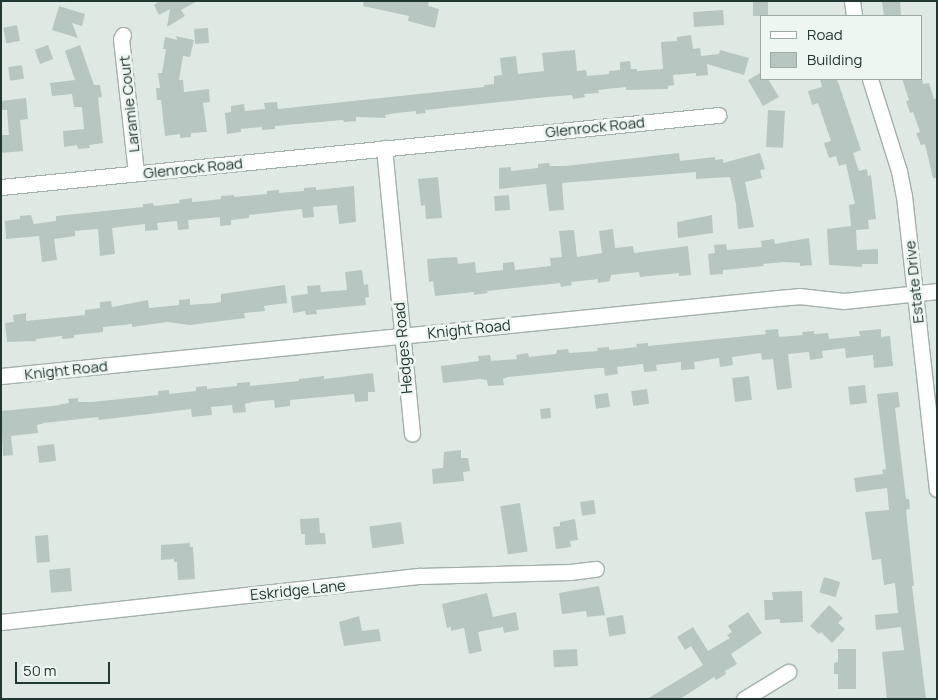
<!DOCTYPE html>
<style>
body{margin:0}
#map{position:relative;width:938px;height:700px;overflow:hidden;background:#dee9e4;font-family:Manrope,sans-serif}
div>[style]{position:absolute}
[style*='--x']{left:calc(var(--x)*1px);top:calc(var(--y)*1px);width:calc(var(--w)*1px);rotate:calc(var(--a)*1deg)}
.building>*{inset:0;background:#b7c6c0;transform-origin:0 0}
.roads{filter:drop-shadow(1px 0 #a2b0ab) drop-shadow(-1px 0 #a2b0ab) drop-shadow(0 1px #a2b0ab) drop-shadow(0 -1px #a2b0ab)}
.minor>*{height:15px;margin:-7.5px;padding:0 7.5px;transform-origin:7.5px;border-radius:7.5px;background:#fff}
span{translate:-50% -50%;white-space:nowrap;text-align:center;line-height:1.15;-webkit-text-stroke:5px #eef6f2;paint-order:stroke}
.street-label{font-size:15px;color:#213731}
.frame{position:absolute;inset:0;border:2px solid #213731;pointer-events:none}
.legend{position:absolute;left:760px;top:15px;width:162px;height:65px;box-sizing:border-box;background:#eef6f2;border:1px solid #9caaa5;margin:0;padding:6px 9px;list-style:none;font-size:15px;color:#213731}
.legend li{display:flex;align-items:center;gap:10px;height:25px}
.legend b{width:25px;border:1px solid #9caaa5}
.scale{position:absolute;left:15px;top:662px;width:95px;height:22px;box-sizing:border-box;border:2px solid #213731;border-top:0;padding-left:6px;font-size:15px;line-height:18px;white-space:nowrap;color:#213731;-webkit-text-stroke:4px #eef6f2;paint-order:stroke}
</style>
<div id="map">
<div class="building">
<i style="clip-path:polygon(160px 1px,197px 1px,181px 10px,185px 16px,167px 27px,170px 9px,159px 15px,154px 5px)"></i>
<i style="clip-path:polygon(364px 1px,429px 1px,428px 6px,439px 9px,435px 28px,408px 21px,409px 16px,363px 6px)"></i>
<i style="left:753px;top:1px;width:15px;height:15px"></i>
<i style="clip-path:polygon(882px 1px,900px 1px,901px 16px,884px 16px)"></i>
<i style="clip-path:polygon(59px 6px,85px 14px,82px 26px,72px 23px,78px 38px,52px 30px)"></i>
<i style="left:723px;top:10px;width:15px;height:30px;rotate:86deg"></i>
<i style="left:17px;top:25px;width:16px;height:14px;rotate:79deg"></i>
<i style="left:208px;top:28px;width:15px;height:14px;rotate:86deg"></i>
<i style="clip-path:polygon(691px 35px,693px 49px,700px 48px,701px 56px,719px 54px,720px 50px,749px 58px,744px 75px,707px 64px,708px 75px,696px 76px,696px 73px,673px 75px,674px 85px,668px 86px,668px 89px,626px 90px,626px 87px,598px 90px,599px 93px,584px 94px,585px 97px,573px 99px,572px 95px,547px 97px,425px 110px,426px 113px,416px 114px,416px 111px,396px 113px,385px 115px,386px 118px,356px 117px,356px 121px,344px 122px,343px 120px,275px 126px,275px 129px,262px 130px,262px 127px,241px 129px,241px 132px,227px 134px,225px 113px,231px 112px,231px 106px,244px 104px,245px 111px,265px 109px,264px 103px,277px 102px,278px 109px,484px 87px,484px 85px,494px 84px,494px 76px,502px 75px,500px 58px,516px 56px,518px 74px,544px 71px,542px 53px,575px 50px,577px 71px,586px 70px,587px 76px,609px 74px,609px 71px,620px 70px,620px 62px,630px 61px,631px 69px,637px 69px,637px 71px,663px 69px,661px 42px,677px 41px,677px 37px)"></i>
<i style="clip-path:polygon(176px 36px,194px 40px,190px 57px,183px 56px,179px 80px,183px 80px,184px 92px,209px 89px,210px 102px,203px 103px,207px 132px,191px 133px,191px 137px,180px 138px,180px 134px,165px 136px,161px 100px,157px 100px,156px 88px,160px 88px,158px 73px,162px 73px,166px 49px,163px 49px,165px 37px,177px 40px)"></i>
<i style="left:48px;top:45px;width:15px;height:14px;rotate:70deg"></i>
<i style="clip-path:polygon(80px 45px,94px 85px,100px 85px,102px 97px,98px 98px,103px 143px,89px 145px,90px 148px,78px 149px,77px 145px,64px 147px,63px 131px,84px 129px,82px 107px,74px 107px,72px 94px,52px 96px,50px 83px,75px 80px,65px 51px)"></i>
<i style="left:22px;top:65px;width:14px;height:14px;rotate:82deg"></i>
<i style="clip-path:polygon(762px 72px,762px 79px,768px 79px,779px 97px,763px 106px,748px 80px)"></i>
<i style="clip-path:polygon(820px 79px,837px 79px,861px 150px,853px 153px,859px 171px,867px 169px,868px 176px,871px 175px,876px 219px,868px 220px,869px 229px,856px 230px,857px 250px,878px 249px,878px 264px,862px 264px,862px 267px,829px 265px,827px 229px,851px 226px,849px 205px,855px 204px,846px 164px,839px 166px,836px 156px,829px 158px,824px 143px,831px 141px,818px 103px,812px 105px,808px 91px,822px 87px)"></i>
<i style="clip-path:polygon(902px 79px,922px 79px,923px 84px,929px 83px,934px 99px,937px 98px,937px 178px,933px 178px,925px 144px,921px 145px,916px 133px,920px 132px,913px 112px,910px 113px,906px 101px,909px 100px)"></i>
<i style="clip-path:polygon(26px 98px,28px 119px,20px 120px,23px 151px,1px 153px,1px 135px,9px 135px,7px 110px,1px 110px,1px 101px)"></i>
<i style="left:768px;top:110px;width:17px;height:37px;rotate:3deg"></i>
<i style="clip-path:polygon(679px 153px,680px 161px,715px 157px,715px 160px,723px 159px,723px 163px,760px 153px,765px 169px,760px 170px,762px 178px,745px 182px,754px 227px,738px 229px,736px 204px,730px 177px,696px 179px,696px 172px,562px 183px,564px 210px,549px 211px,546px 184px,499px 189px,499px 168px,511px 167px,511px 171px,538px 168px,538px 164px,549px 163px,550px 166px,565px 166px)"></i>
<i style="clip-path:polygon(438px 177px,442px 218px,426px 219px,425px 205px,421px 206px,418px 179px)"></i>
<i style="clip-path:polygon(354px 186px,356px 222px,339px 224px,337px 205px,313px 207px,314px 217px,303px 218px,302px 209px,249px 215px,249px 218px,231px 220px,231px 225px,220px 226px,220px 217px,188px 220px,189px 229px,178px 230px,177px 221px,157px 223px,158px 230px,145px 231px,145px 224px,112px 228px,115px 254px,100px 256px,98px 229px,75px 231px,75px 236px,54px 239px,57px 260px,42px 262px,39px 236px,6px 239px,5px 221px,20px 219px,20px 216px,31px 215px,34px 224px,56px 221px,56px 216px,143px 207px,143px 204px,153px 203px,154px 206px,180px 203px,179px 200px,192px 198px,192px 202px,195px 202px,221px 199px,221px 196px,234px 195px,234px 197px,267px 194px,267px 191px,279px 190px,279px 193px,304px 191px,304px 188px,316px 187px,316px 190px)"></i>
<i style="left:509px;top:195px;width:15px;height:15px;rotate:86deg"></i>
<i style="clip-path:polygon(712px 215px,713px 233px,678px 238px,677px 222px)"></i>
<i style="clip-path:polygon(613px 229px,615px 248px,633px 246px,634px 253px,688px 246px,691px 275px,679px 276px,679px 273px,640px 277px,639px 272px,611px 275px,610px 281px,598px 283px,598px 279px,571px 282px,572px 285px,561px 287px,560px 283px,487px 291px,488px 293px,474px 295px,474px 292px,435px 296px,433px 281px,429px 282px,427px 259px,457px 257px,458px 264px,475px 262px,476px 273px,503px 270px,503px 263px,514px 262px,515px 270px,551px 266px,550px 258px,562px 257px,559px 231px,574px 230px,577px 257px,602px 253px,599px 231px)"></i>
<i style="clip-path:polygon(809px 238px,812px 265px,800px 266px,800px 263px,784px 262px,763px 264px,764px 266px,723px 270px,723px 274px,710px 275px,708px 254px,715px 253px,714px 245px,726px 244px,727px 250px,762px 247px,761px 241px,774px 239px,775px 244px)"></i>
<i style="clip-path:polygon(362px 270px,364px 285px,368px 284px,369px 297px,365px 298px,366px 305px,316px 310px,317px 314px,306px 315px,305px 311px,293px 313px,291px 296px,308px 294px,307px 286px,320px 285px,321px 292px,347px 290px,345px 272px)"></i>
<i style="clip-path:polygon(285px 285px,287px 303px,264px 306px,265px 311px,244px 313px,245px 318px,190px 325px,167px 322px,132px 327px,132px 324px,103px 327px,103px 332px,74px 335px,74px 338px,62px 339px,62px 336px,36px 339px,36px 341px,7px 342px,5px 323px,14px 322px,13px 315px,26px 313px,26px 321px,85px 315px,85px 310px,100px 308px,100px 302px,111px 301px,112px 307px,148px 300px,149px 308px,179px 305px,179px 300px,190px 299px,190px 305px,215px 303px,221px 302px,221px 294px)"></i>
<i style="clip-path:polygon(778px 329px,779px 337px,803px 335px,802px 332px,814px 331px,814px 334px,828px 333px,829px 339px,860px 336px,859px 331px,881px 329px,881px 337px,890px 336px,893px 366px,874px 368px,873px 355px,846px 358px,845px 348px,822px 351px,823px 358px,810px 360px,809px 352px,788px 354px,792px 388px,777px 390px,773px 359px,762px 360px,761px 353px,732px 357px,733px 365px,720px 367px,719px 358px,694px 362px,695px 369px,681px 370px,681px 362px,656px 365px,657px 371px,644px 372px,643px 364px,617px 367px,618px 374px,605px 376px,604px 368px,598px 368px,508px 377px,503px 379px,504px 385px,488px 386px,487px 380px,480px 379px,443px 383px,441px 366px,479px 361px,478px 356px,490px 355px,491px 361px,517px 359px,516px 355px,528px 353px,529px 357px,556px 354px,557px 350px,568px 349px,569px 353px,598px 351px,597px 348px,609px 347px,609px 350px,637px 347px,636px 344px,648px 343px,648px 346px,766px 334px,765px 330px)"></i>
<i style="clip-path:polygon(373px 373px,375px 392px,368px 392px,368px 401px,355px 402px,354px 394px,290px 400px,290px 406px,275px 408px,274px 400px,252px 402px,245px 404px,246px 412px,233px 413px,232px 405px,211px 407px,212px 415px,192px 417px,191px 409px,99px 420px,98px 417px,44px 423px,37px 425px,38px 433px,11px 436px,13px 455px,3px 456px,1px 411px,53px 406px,69px 403px,68px 399px,78px 398px,78px 402px,92px 402px,158px 395px,158px 391px,169px 390px,169px 394px,196px 391px,196px 387px,207px 386px,207px 389px,237px 386px,237px 383px,250px 382px,250px 386px,299px 381px,299px 379px,324px 376px,324px 379px)"></i>
<i style="left:749px;top:376px;width:24px;height:17px;rotate:83deg"></i>
<i style="left:865px;top:385px;width:18px;height:17px;rotate:84deg"></i>
<i style="left:647px;top:389px;width:15px;height:16px;rotate:82deg"></i>
<i style="clip-path:polygon(898px 392px,900px 407px,895px 408px,906px 499px,909px 499px,910px 509px,906px 510px,914px 586px,912px 586px,926px 699px,887px 699px,882px 652px,904px 650px,901px 627px,876px 630px,875px 615px,898px 613px,895px 583px,884px 585px,881px 559px,872px 560px,865px 512px,889px 510px,887px 488px,856px 492px,854px 478px,883px 474px,882px 470px,886px 469px,877px 394px)"></i>
<i style="left:608px;top:393px;width:14px;height:14px;rotate:82deg"></i>
<i style="left:550px;top:408px;width:10px;height:10px;rotate:84deg"></i>
<i style="left:54px;top:444px;width:17px;height:17px;rotate:83deg"></i>
<i style="clip-path:polygon(461px 450px,461px 458px,468px 458px,470px 471px,463px 472px,464px 481px,433px 484px,432px 469px,443px 468px,444px 452px)"></i>
<i style="left:594px;top:500px;width:14px;height:14px;rotate:82deg"></i>
<i style="left:520px;top:503px;width:49px;height:20px;rotate:81deg"></i>
<i style="clip-path:polygon(319px 518px,320px 533px,325px 533px,326px 544px,305px 545px,305px 534px,301px 534px,300px 519px)"></i>
<i style="clip-path:polygon(575px 519px,578px 540px,570px 541px,571px 547px,556px 549px,553px 527px,560px 526px,560px 522px)"></i>
<i style="left:401px;top:522px;width:22px;height:32px;rotate:82deg"></i>
<i style="left:48px;top:535px;width:27px;height:13px;rotate:86deg"></i>
<i style="clip-path:polygon(190px 543px,190px 547px,193px 547px,195px 579px,178px 580px,177px 562px,174px 562px,174px 559px,161px 560px,161px 545px)"></i>
<i style="left:70px;top:568px;width:23px;height:21px;rotate:85deg"></i>
<i style="left:824px;top:577px;width:17px;height:16px;rotate:17deg"></i>
<i style="clip-path:polygon(599px 586px,605px 615px,587px 617px,586px 611px,562px 614px,559px 593px)"></i>
<i style="clip-path:polygon(802px 591px,803px 622px,780px 623px,780px 619px,765px 620px,764px 600px,773px 600px,772px 592px)"></i>
<i style="clip-path:polygon(487px 593px,493px 617px,516px 612px,519px 630px,504px 633px,503px 627px,478px 632px,482px 651px,469px 654px,464px 628px,451px 631px,451px 627px,447px 628px,442px 604px)"></i>
<i style="clip-path:polygon(829px 605px,843px 618px,838px 623px,845px 629px,832px 643px,821px 632px,819px 634px,810px 626px)"></i>
<i style="clip-path:polygon(748px 612px,762px 633px,731px 654px,737px 664px,725px 671px,726px 674px,716px 680px,714px 677px,680px 699px,647px 699px,703px 665px,691px 646px,685px 650px,677px 637px,693px 627px,708px 651px,730px 638px,727px 635px,732px 632px,728px 626px)"></i>
<i style="left:623px;top:615px;width:19px;height:17px;rotate:81deg"></i>
<i style="clip-path:polygon(359px 616px,362px 631px,379px 629px,381px 641px,344px 646px,339px 622px)"></i>
<i style="left:577px;top:649px;width:17px;height:24px;rotate:87deg"></i>
<i style="clip-path:polygon(838px 649px,856px 649px,856px 689px,838px 689px,838px 674px,834px 674px,834px 663px,838px 662px)"></i>
</div>
<div class="roads">
<div class="minor">
<i style="--x:852;--y:1;--w:15;--a:82"></i>
<i style="--x:123;--y:35;--w:4;--a:117"></i>
<i style="--x:121;--y:39;--w:135;--a:83.6"></i>
<i style="--x:870;--y:79;--w:96;--a:72.5"></i>
<i style="--x:899;--y:171;--w:25;--a:79"></i>
<i style="--x:904;--y:196;--w:295;--a:83.6"></i>
<i style="--x:384;--y:148;--w:287;--a:84.4"></i>
<i style="--x:1;--y:187;--w:721;--a:-5.73"></i>
<i style="--x:1;--y:376;--w:781;--a:-5.73"></i>
<i style="--x:778;--y:298;--w:21;--a:-5"></i>
<i style="--x:799;--y:296;--w:45;--a:6.3"></i>
<i style="--x:844;--y:301;--w:94;--a:-6.1"></i>
<i style="--x:1;--y:622;--w:422;--a:-6.3"></i>
<i style="--x:420;--y:576;--w:150;--a:-1.5"></i>
<i style="--x:570;--y:572;--w:26;--a:-7"></i>
<i style="--x:744;--y:699;--w:52;--a:-31.5"></i>
</div>
</div>
<div class="street-label">
<span style="left:129px;top:104px;rotate:-96deg">Laramie Court</span>
<span style="left:595px;top:127px;rotate:-6deg">Glenrock Road</span>
<span style="left:193px;top:168px;rotate:-6deg">Glenrock Road</span>
<span style="left:914px;top:282px;rotate:-96deg">Estate Drive</span>
<span style="left:469px;top:329px;rotate:-6deg">Knight Road</span>
<span style="left:403px;top:348px;rotate:-95deg">Hedges Road</span>
<span style="left:66px;top:370px;rotate:-6deg">Knight Road</span>
<span style="left:298px;top:590px;rotate:-6deg">Eskridge Lane</span>
</div>
<div class="frame"></div>
<ul class="legend">
<li><b style="height:6px;background:#fff"></b>Road</li>
<li><b style="height:14px;background:#b7c6c0"></b>Building</li>
</ul>
<div class="scale">50 m</div>
</div>
